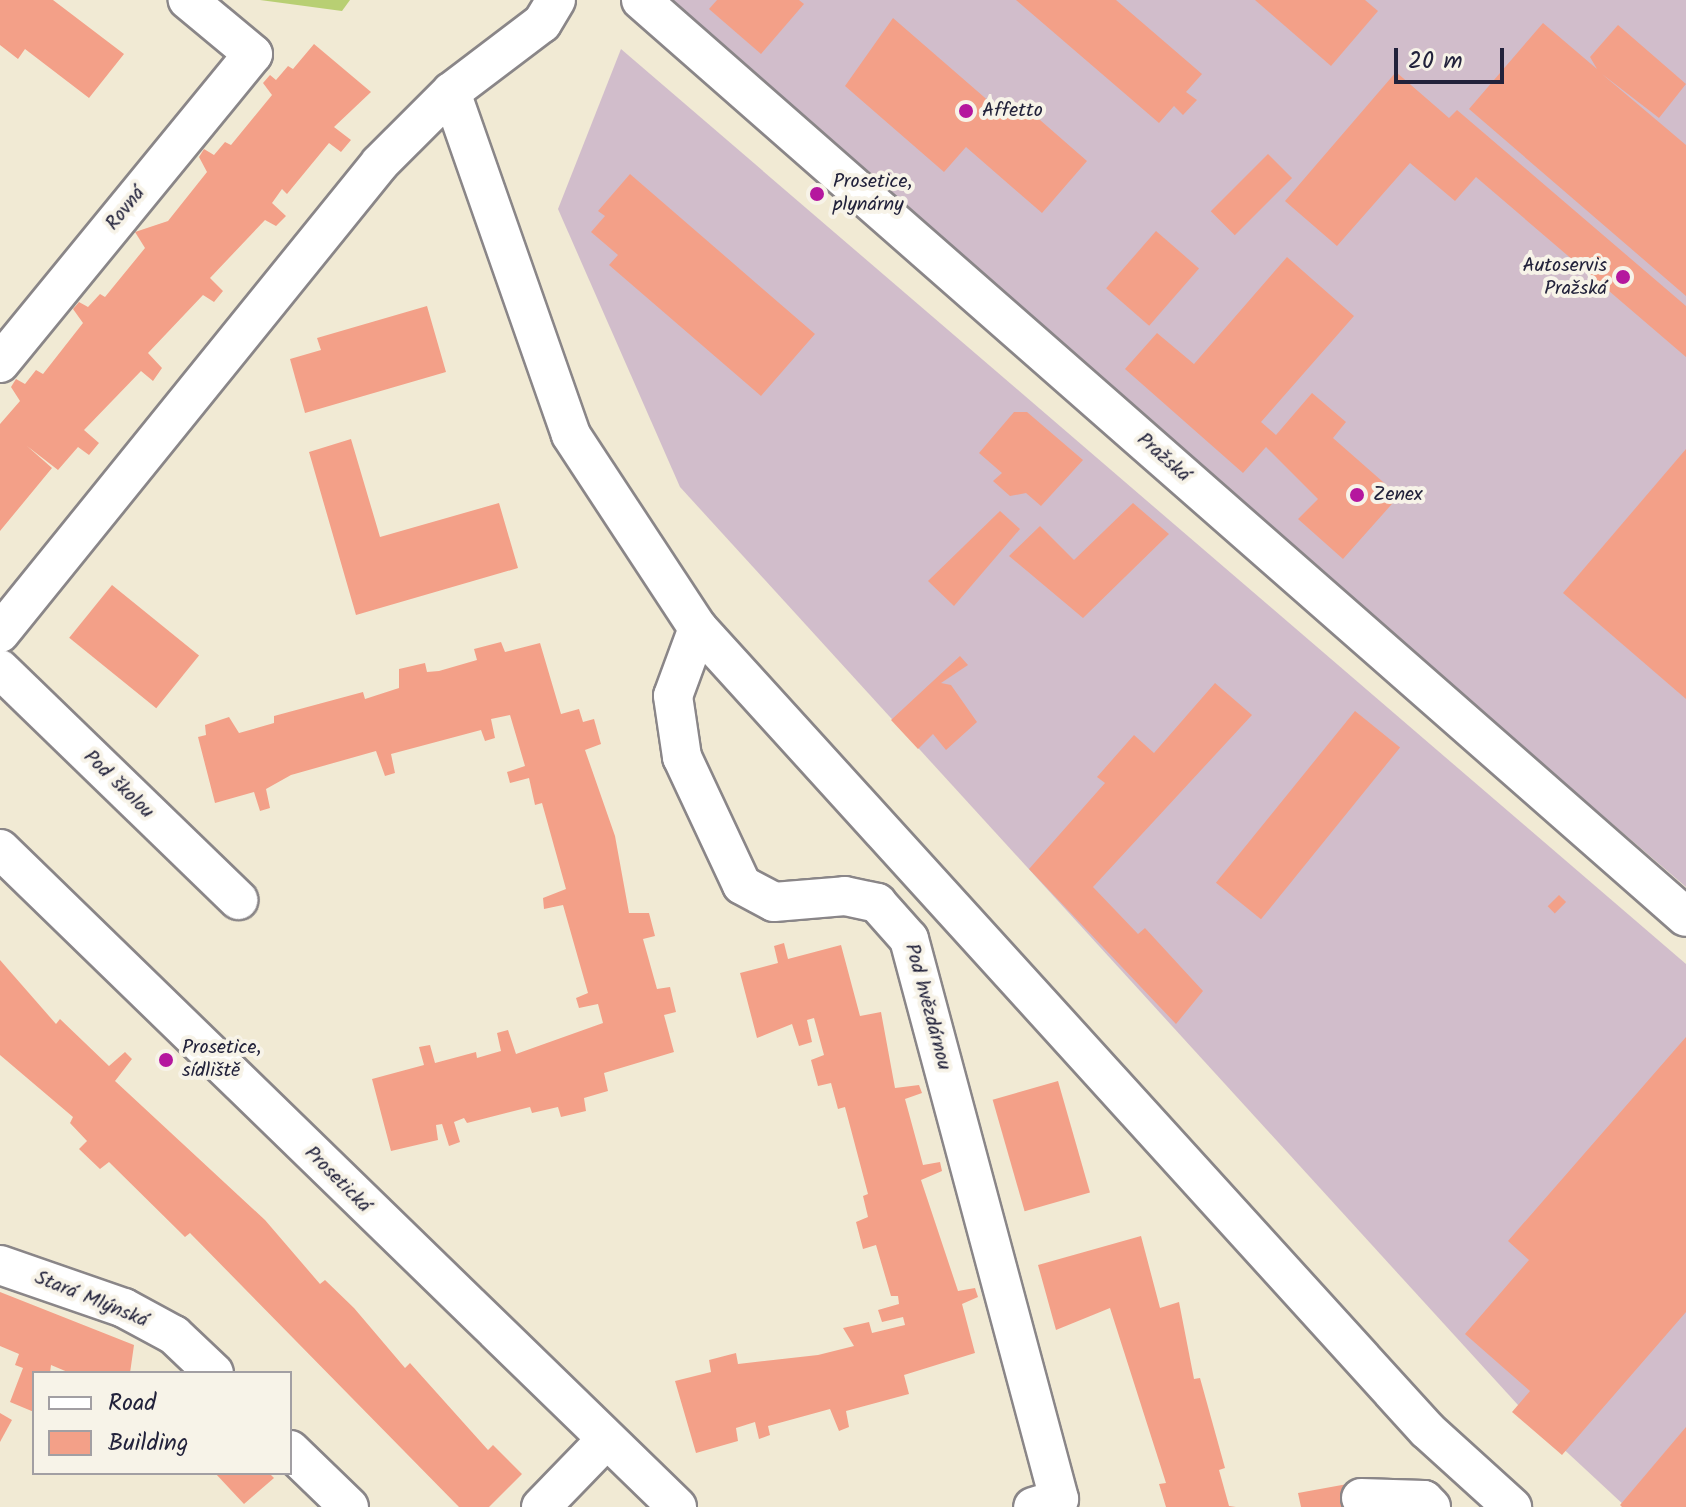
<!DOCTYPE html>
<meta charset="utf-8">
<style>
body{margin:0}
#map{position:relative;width:1686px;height:1507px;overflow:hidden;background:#f1ead4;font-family:Kalam,sans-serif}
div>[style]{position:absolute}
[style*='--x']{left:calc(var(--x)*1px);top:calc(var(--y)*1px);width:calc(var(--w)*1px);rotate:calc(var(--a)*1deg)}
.industrial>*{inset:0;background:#d1bdcb}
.green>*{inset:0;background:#b8cf73}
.building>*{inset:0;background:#f3a088;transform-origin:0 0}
.roads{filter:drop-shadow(2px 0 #8a8688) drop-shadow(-2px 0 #8a8688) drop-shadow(0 2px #8a8688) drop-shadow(0 -2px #8a8688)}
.minor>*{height:38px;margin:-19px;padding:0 19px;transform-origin:19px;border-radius:19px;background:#fff}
.dots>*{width:22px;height:22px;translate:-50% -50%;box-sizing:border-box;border:4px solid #f7f3e8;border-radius:50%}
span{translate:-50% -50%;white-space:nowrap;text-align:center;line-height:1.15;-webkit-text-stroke:8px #f7f3e8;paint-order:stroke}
.poi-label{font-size:20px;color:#22223b}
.left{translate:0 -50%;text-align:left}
.right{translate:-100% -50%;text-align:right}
.street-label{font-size:20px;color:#22223b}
.legend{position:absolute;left:32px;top:1371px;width:260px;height:104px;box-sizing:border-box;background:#f7f3e8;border:2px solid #a29fa3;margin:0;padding:10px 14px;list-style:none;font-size:24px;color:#22223b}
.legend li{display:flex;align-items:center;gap:16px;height:40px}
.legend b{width:40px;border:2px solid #a29fa3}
.scale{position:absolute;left:1394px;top:48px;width:110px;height:36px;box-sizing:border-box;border:4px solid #22223b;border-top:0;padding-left:10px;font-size:24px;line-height:28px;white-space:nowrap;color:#22223b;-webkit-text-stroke:6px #f7f3e8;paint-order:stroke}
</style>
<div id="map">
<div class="industrial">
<i style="clip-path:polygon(652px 0,1686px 0,1686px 887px)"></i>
<i style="clip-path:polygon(621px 49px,1686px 964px,1686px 1507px,1626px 1507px,1528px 1416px,680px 487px,558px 209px)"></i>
</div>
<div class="green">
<i style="clip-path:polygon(260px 0,350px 0,342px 11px)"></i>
</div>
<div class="building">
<i style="clip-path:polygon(0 0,53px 0,124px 54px,89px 98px,25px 49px,18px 59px,0 45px)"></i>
<i style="clip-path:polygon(717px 0,799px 0,804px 4px,761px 54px,709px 9px)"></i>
<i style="clip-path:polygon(1016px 0,1116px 0,1202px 74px,1186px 92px,1197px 100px,1183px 115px,1174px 106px,1159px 123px)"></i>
<i style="clip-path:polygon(1255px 0,1365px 0,1378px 11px,1331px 66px)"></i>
<i style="clip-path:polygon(893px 18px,999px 110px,1006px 103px,1018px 113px,1024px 106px,1087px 161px,1042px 213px,966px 147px,944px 172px,845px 86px)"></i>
<i style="clip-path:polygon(1543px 23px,1597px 69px,1590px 57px,1618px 25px,1686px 84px,1659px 118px,1602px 74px,1686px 145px,1686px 296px,1469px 109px)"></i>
<i style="clip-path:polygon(314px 44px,371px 92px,334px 127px,351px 140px,341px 152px,329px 143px,287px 194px,282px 189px,272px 203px,286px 216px,276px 226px,265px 220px,210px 278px,223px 291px,214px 302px,203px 295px,148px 353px,162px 368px,153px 381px,141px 371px,84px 430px,99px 443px,89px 455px,78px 447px,58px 470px,27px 446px,52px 468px,0 531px,0 424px,20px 401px,11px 387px,16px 379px,25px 384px,36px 370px,43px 374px,83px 323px,73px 309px,79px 302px,88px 307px,100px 294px,105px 297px,145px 248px,135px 232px,168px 221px,207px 172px,199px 157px,204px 149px,214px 155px,225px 142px,231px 145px,272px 95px,263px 83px,270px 75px,276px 80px,288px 66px,293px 69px)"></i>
<i style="clip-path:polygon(1396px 72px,1449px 118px,1457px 110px,1686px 306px,1686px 357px,1476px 177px,1455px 201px,1410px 163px,1337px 246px,1285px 201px)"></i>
<i style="left:1268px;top:154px;width:34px;height:81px;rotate:45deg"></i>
<i style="clip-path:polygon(630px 174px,815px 334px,761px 396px,609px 265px,618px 255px,591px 232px,605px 216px,598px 211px)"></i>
<i style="left:1156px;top:231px;width:57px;height:76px;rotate:41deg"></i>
<i style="clip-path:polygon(1287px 257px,1354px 316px,1261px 422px,1276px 435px,1312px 393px,1346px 422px,1333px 438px,1399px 496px,1343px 559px,1298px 519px,1318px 499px,1266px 447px,1243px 473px,1125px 369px,1157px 333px,1194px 364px)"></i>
<i style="clip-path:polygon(427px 306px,446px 372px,305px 413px,290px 359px,321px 350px,317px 338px)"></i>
<i style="clip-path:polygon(1014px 412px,1027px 412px,1083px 460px,1041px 506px,1026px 493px,1010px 496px,993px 481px,1002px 473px,979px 453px)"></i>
<i style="clip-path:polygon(351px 439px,380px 537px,499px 503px,518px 568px,356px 615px,309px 452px)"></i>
<i style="clip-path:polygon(1686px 449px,1686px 699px,1563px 593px)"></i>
<i style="clip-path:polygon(1133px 503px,1169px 534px,1083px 618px,1009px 556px,1040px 526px,1074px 560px)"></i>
<i style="clip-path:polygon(1000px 511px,1020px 529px,954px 606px,928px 581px)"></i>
<i style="left:112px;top:585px;width:112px;height:68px;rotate:39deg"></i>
<i style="clip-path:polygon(501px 642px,505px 652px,540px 643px,561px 714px,579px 709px,583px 722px,594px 719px,601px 744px,585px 750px,615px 836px,629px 913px,649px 913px,655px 936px,643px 939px,657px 989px,670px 987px,676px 1012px,664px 1015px,674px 1052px,604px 1073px,608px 1091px,584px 1098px,586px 1111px,561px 1117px,558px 1107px,532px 1113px,530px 1107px,467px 1123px,464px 1118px,454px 1122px,460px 1142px,449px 1146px,442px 1124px,436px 1125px,438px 1140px,391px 1151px,372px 1079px,424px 1065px,419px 1047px,430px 1045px,435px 1063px,476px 1052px,477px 1058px,501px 1051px,497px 1033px,508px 1030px,516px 1054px,603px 1023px,598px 1004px,579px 1008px,576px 998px,588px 993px,563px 905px,544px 909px,543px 898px,566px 889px,542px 803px,535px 805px,529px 778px,510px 783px,507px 772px,525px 766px,510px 715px,491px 719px,495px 738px,485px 741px,481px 730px,391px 754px,395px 773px,385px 776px,376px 751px,291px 775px,266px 789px,270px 808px,260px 811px,254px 792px,215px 803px,198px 737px,206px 735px,205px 725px,229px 717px,239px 733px,274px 723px,274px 716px,363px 692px,365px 699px,399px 688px,399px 669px,425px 663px,427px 672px,439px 671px,477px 660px,474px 649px)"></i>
<i style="clip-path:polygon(960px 656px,968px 665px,941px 683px,951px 685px,977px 722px,946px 750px,933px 734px,918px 749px,891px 720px)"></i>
<i style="clip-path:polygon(1215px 683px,1252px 715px,1093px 887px,1138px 934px,1145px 928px,1203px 991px,1176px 1024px,1029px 869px,1105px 783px,1097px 777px,1134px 735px,1154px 753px)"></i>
<i style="left:1355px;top:711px;width:58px;height:221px;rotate:39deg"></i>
<i style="left:1559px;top:895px;width:10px;height:16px;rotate:45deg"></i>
<i style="clip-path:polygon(784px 943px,788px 959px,841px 945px,860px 1016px,881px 1012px,895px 1088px,919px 1085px,922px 1093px,905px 1099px,923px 1165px,940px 1162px,942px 1171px,921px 1180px,958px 1291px,975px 1288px,978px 1297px,962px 1304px,975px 1353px,904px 1375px,909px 1394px,846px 1411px,849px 1427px,839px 1431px,830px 1409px,768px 1426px,770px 1435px,759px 1439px,755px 1422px,736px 1428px,738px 1441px,696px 1453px,675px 1381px,711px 1372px,709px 1360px,736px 1353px,738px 1364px,818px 1355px,854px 1346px,843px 1328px,869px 1322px,872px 1333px,905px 1325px,903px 1317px,882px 1322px,878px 1310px,899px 1304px,898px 1296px,891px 1296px,876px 1245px,863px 1249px,856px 1222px,868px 1217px,863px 1196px,868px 1194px,845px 1107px,838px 1109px,831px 1083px,818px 1086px,811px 1060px,824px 1055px,814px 1018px,807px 1020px,812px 1042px,799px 1046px,792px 1024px,757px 1038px,740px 973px,778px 963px,774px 946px)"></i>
<i style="clip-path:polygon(0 960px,56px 1024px,60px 1019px,109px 1066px,125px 1052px,132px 1059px,115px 1081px,265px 1220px,320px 1284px,325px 1280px,354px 1308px,405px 1368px,410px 1363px,488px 1450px,493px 1445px,522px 1474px,489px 1507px,459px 1507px,190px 1233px,185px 1237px,109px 1162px,100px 1169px,79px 1149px,87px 1141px,70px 1123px,73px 1117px,0 1055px)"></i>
<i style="clip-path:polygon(1686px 1037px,1686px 1312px,1562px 1455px,1512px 1412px,1530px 1391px,1465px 1334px,1529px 1260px,1508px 1241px)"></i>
<i style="left:1058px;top:1081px;width:116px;height:68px;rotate:74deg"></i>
<i style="clip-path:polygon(1141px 1236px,1160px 1308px,1179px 1302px,1194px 1379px,1200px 1378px,1225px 1468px,1219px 1470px,1229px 1506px,1236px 1507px,1166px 1507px,1159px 1484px,1166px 1483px,1110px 1308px,1056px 1330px,1038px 1265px)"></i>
<i style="clip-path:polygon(0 1292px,134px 1345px,130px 1373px,70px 1373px,51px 1365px,50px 1373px,34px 1373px,34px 1412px,10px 1402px,23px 1368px,15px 1365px,19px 1354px,0 1346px)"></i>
<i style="clip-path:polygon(0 1413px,12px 1420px,0 1442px)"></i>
<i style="clip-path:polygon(1686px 1427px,1686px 1507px,1622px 1507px,1620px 1505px)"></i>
<i style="clip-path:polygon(215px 1473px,269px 1473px,274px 1478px,244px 1504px)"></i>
<i style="clip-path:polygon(1353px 1483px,1358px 1507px,1301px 1507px,1298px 1493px)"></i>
</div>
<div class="roads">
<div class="minor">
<i style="--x:556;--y:0;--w:27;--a:121"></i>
<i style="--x:542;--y:23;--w:114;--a:142.8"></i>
<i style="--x:451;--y:92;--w:363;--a:70.7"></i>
<i style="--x:571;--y:435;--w:231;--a:56.7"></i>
<i style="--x:698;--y:628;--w:1084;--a:47.73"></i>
<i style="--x:1427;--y:1430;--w:115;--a:42.2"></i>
<i style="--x:641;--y:0;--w:1390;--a:41.27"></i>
<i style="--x:0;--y:363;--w:399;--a:-50.7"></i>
<i style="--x:253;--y:54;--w:85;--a:-140.3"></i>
<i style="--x:698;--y:628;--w:72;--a:110.2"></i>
<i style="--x:673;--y:696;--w:62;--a:81.6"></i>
<i style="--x:682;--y:757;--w:141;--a:64.9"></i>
<i style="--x:742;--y:885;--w:36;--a:28"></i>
<i style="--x:774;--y:902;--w:71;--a:-4.8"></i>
<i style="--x:845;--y:896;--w:33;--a:12"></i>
<i style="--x:877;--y:903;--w:48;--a:48.4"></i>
<i style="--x:909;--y:939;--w:580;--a:75"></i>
<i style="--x:1059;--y:1499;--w:27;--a:163"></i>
<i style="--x:0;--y:633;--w:604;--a:-51.04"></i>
<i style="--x:380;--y:163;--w:100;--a:-45"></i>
<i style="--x:0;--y:669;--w:332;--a:44.1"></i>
<i style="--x:0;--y:849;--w:944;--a:44.18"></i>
<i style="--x:0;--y:1265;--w:131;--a:19.1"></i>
<i style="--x:124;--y:1308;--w:57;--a:28.4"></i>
<i style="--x:174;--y:1335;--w:55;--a:43.5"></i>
<i style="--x:290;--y:1450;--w:82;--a:44"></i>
<i style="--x:1361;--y:1498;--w:63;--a:1.8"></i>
<i style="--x:1424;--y:1500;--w:10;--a:45"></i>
<i style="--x:541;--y:1507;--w:89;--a:-45.9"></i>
</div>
</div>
<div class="dots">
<i style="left:966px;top:111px;background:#b5179e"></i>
<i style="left:817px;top:194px;background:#b5179e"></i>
<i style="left:1623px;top:277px;background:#b5179e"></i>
<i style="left:1357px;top:495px;background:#b5179e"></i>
<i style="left:166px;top:1060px;background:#b5179e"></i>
</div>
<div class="poi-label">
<span class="left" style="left:982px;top:111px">Affetto</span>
<span class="left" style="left:833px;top:194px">Prosetice,<br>plynárny</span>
<span class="right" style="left:1607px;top:278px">Autoservis<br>Pražská</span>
<span class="left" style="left:1373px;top:495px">Zenex</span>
<span class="left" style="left:182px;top:1060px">Prosetice,<br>sídliště</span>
</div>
<div class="street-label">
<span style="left:126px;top:209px;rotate:-51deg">Rovná</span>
<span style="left:1163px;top:458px;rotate:41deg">Pražská</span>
<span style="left:118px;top:785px;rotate:44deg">Pod školou</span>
<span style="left:927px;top:1007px;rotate:75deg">Pod hvězdárnou</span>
<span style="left:337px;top:1180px;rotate:45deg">Prosetická</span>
<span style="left:91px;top:1300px;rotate:22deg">Stará Mlýnská</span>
</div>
<ul class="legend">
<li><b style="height:10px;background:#fff"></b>Road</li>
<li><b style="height:22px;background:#f3a088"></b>Building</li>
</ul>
<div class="scale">20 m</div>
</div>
